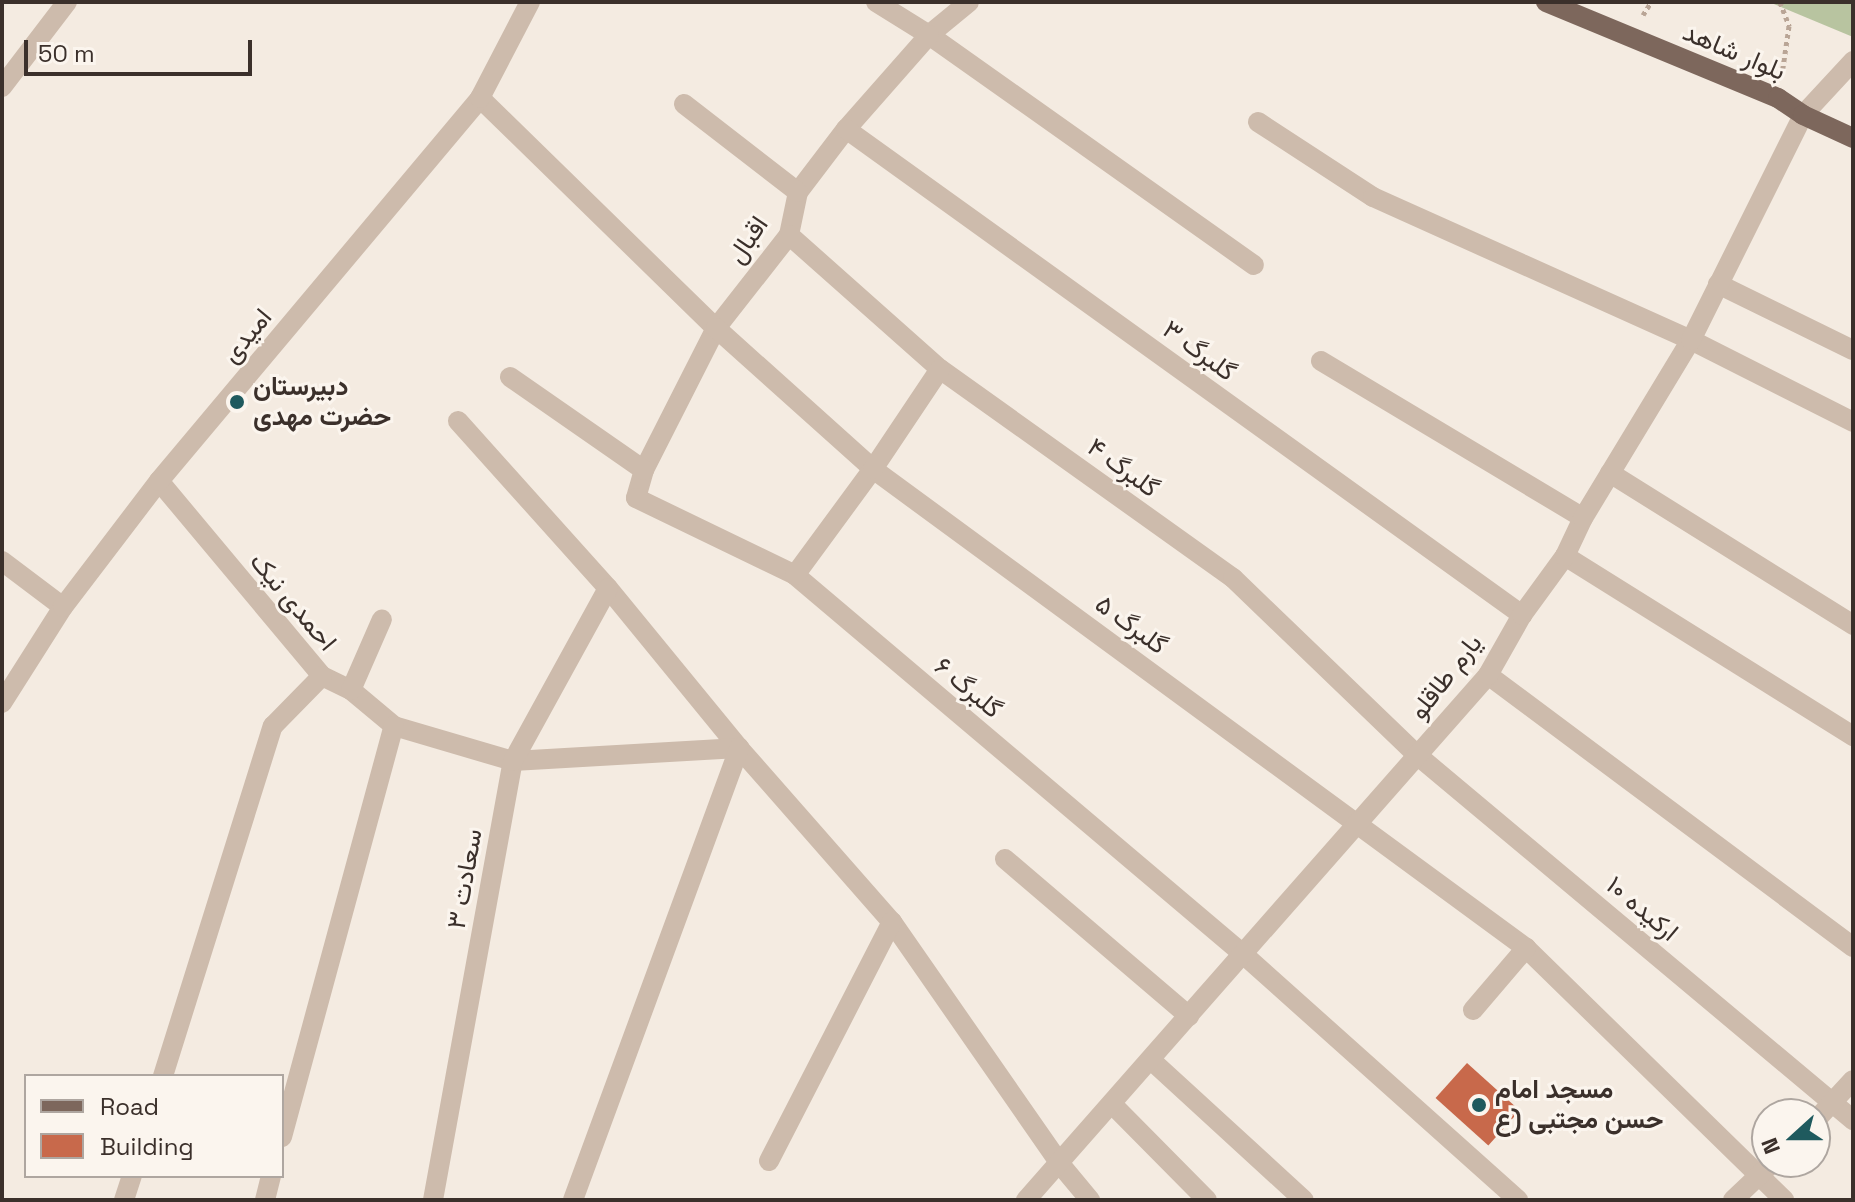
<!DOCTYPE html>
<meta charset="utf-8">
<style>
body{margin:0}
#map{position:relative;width:1855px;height:1202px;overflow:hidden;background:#f4ebe1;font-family:"Space Grotesk",Vazirmatn,sans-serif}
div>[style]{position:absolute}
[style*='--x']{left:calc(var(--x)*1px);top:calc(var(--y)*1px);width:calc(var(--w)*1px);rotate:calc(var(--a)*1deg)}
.green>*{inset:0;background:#b8c4a0}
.building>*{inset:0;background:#c8694b;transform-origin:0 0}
.path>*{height:5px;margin-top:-2.5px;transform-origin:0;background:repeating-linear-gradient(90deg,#b9a596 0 4px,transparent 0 8px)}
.minor>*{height:20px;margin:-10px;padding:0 10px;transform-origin:10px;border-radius:10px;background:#cdbbac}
.major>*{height:20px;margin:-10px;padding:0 10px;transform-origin:10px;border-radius:10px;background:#7d675c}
.dots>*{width:22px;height:22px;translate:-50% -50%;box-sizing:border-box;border:4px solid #fbf5ee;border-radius:50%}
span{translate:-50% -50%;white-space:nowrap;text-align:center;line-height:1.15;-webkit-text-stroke:6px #fbf5ee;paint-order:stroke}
.street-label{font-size:26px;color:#3b302b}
.poi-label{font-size:26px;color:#3b302b;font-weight:700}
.left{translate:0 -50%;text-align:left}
.frame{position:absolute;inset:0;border:4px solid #3b302b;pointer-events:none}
.legend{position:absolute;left:24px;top:1074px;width:260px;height:104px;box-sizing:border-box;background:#fbf5ee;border:2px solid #aea6a0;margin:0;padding:10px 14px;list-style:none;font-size:24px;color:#3b302b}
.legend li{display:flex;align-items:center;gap:16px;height:40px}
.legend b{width:40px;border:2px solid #aea6a0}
.north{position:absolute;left:1751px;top:1098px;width:80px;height:80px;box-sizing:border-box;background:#fbf5ee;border:2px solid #aea6a0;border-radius:50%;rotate:249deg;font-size:22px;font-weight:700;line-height:32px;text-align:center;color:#3b302b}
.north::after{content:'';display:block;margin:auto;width:28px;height:36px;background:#1f5a5e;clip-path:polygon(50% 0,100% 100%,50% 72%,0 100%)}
.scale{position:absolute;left:24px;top:40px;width:228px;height:36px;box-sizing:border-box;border:4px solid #3b302b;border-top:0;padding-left:10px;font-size:24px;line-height:28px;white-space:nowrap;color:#3b302b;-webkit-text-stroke:6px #fbf5ee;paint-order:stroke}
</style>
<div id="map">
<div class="green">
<i style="clip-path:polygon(1769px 2px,1853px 2px,1853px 37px)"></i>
</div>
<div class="building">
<i style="left:1467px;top:1063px;width:71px;height:47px;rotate:42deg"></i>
</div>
<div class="path">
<i style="--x:1780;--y:2;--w:26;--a:69"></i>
<i style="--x:1789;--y:26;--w:49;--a:98.3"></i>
<i style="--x:1643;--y:15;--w:15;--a:-58"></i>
</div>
<div class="minor">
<i style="--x:876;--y:2;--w:62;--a:31.9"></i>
<i style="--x:929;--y:35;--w:398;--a:35.3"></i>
<i style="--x:969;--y:2;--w:52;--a:140.5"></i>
<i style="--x:929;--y:35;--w:125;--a:131.4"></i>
<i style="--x:846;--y:129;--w:79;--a:127.3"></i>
<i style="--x:798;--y:192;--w:44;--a:101.8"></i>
<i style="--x:789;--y:235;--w:118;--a:128.1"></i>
<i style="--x:716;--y:328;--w:159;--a:116.9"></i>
<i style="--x:644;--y:470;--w:29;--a:106"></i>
<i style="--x:636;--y:498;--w:177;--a:25.8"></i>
<i style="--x:795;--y:575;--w:587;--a:40.23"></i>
<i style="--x:1243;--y:954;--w:369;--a:41.8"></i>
<i style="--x:2;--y:87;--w:107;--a:-52.6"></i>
<i style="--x:480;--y:98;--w:330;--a:44.3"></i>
<i style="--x:716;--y:328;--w:211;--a:41.9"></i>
<i style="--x:873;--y:469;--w:810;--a:36.26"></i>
<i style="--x:1526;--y:948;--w:361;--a:44.3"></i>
<i style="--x:684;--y:104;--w:144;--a:37.7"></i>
<i style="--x:1258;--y:122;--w:137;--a:33.1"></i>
<i style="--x:1373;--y:197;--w:349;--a:24.2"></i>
<i style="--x:1691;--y:340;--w:182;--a:26.8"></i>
<i style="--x:846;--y:129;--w:833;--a:35.71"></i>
<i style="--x:789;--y:235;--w:202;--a:41.6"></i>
<i style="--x:940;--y:369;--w:360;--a:35.5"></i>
<i style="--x:1233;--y:578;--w:255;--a:43.9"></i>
<i style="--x:1417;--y:755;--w:569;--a:39.93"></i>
<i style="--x:1718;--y:284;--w:150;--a:26.1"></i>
<i style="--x:1321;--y:361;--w:305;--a:30.9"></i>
<i style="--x:510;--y:377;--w:163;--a:34.8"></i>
<i style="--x:458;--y:421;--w:224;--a:48.1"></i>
<i style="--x:608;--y:588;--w:207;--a:50.7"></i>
<i style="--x:739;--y:748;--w:232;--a:48.7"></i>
<i style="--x:892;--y:922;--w:295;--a:55.2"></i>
<i style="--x:1060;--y:1164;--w:47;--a:50.2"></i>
<i style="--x:1610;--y:473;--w:287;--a:32"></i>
<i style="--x:159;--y:481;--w:254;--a:50.1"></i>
<i style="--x:322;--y:676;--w:32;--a:26"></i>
<i style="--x:351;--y:690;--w:56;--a:39.9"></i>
<i style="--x:394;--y:726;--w:124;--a:16.4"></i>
<i style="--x:513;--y:761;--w:226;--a:-3.3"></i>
<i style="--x:1565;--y:556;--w:340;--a:32"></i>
<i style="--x:2;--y:561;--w:76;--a:37"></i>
<i style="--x:795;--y:575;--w:132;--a:-53.7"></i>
<i style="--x:873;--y:469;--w:120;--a:-56.2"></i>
<i style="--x:1488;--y:675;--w:455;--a:36.7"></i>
<i style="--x:351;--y:690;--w:77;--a:-66.4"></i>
<i style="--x:2;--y:703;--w:114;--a:-57.6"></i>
<i style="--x:63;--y:607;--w:158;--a:-52.7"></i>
<i style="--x:159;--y:481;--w:500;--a:-50"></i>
<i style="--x:480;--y:98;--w:108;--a:-62.5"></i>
<i style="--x:1005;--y:859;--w:242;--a:40.5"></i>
<i style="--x:1473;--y:1010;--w:82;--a:-49.5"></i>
<i style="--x:1151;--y:1060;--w:207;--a:42.5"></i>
<i style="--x:163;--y:1076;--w:367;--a:-72.6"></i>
<i style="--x:273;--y:726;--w:70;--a:-45.6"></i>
<i style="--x:1112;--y:1104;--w:135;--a:45.3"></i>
<i style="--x:1815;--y:1121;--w:56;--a:-47.2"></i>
<i style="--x:282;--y:1137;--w:426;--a:-74.8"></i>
<i style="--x:769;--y:1161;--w:269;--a:-62.8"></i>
<i style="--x:124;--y:1200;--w:25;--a:-72"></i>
<i style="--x:265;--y:1200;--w:25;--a:-76"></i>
<i style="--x:433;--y:1200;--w:446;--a:-79.7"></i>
<i style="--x:513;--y:761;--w:197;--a:-61.2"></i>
<i style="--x:573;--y:1200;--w:482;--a:-69.8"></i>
<i style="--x:1026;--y:1200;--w:699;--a:-48.65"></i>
<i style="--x:1488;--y:675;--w:69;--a:-60.5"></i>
<i style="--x:1522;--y:615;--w:73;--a:-53.9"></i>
<i style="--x:1565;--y:556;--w:42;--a:-64.7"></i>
<i style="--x:1583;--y:518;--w:208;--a:-58.8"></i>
<i style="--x:1691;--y:340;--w:251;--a:-63.5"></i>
<i style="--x:1803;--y:115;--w:74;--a:-47.2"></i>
<i style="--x:1733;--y:1200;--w:55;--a:-43.5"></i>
</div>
<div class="major">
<i style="--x:1546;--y:2;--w:251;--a:22.5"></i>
<i style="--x:1778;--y:98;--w:30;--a:34"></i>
<i style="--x:1803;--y:115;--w:55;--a:24.7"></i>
</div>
<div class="dots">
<i style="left:237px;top:402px;background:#1f5a5e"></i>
<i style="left:1479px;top:1105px;background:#1f5a5e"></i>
</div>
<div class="street-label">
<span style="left:1734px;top:52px;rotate:23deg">بلوار شاهد</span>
<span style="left:748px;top:240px;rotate:-56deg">اقبال</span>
<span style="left:247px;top:336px;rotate:-50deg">امیدی</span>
<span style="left:1199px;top:351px;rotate:36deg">گلبرگ ۳</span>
<span style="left:1123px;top:468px;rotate:36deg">گلبرگ ۴</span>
<span style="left:293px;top:602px;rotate:50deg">احمدی نیک</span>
<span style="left:1131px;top:625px;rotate:36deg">گلبرگ ۵</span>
<span style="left:1446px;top:677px;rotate:-52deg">یارم طاقلو</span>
<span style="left:968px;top:688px;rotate:40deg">گلبرگ ۶</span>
<span style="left:465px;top:879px;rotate:-80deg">سعادت ۳</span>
<span style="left:1642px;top:909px;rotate:40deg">ارکیده ۱۰</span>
</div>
<div class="poi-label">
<span class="left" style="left:253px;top:402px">دبیرستان<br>حضرت مهدی</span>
<span class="left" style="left:1495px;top:1105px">مسجد امام<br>حسن مجتبی (ع</span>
</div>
<div class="frame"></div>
<ul class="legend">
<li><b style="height:10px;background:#7d675c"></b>Road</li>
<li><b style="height:22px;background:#c8694b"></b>Building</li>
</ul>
<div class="north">N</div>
<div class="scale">50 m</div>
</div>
